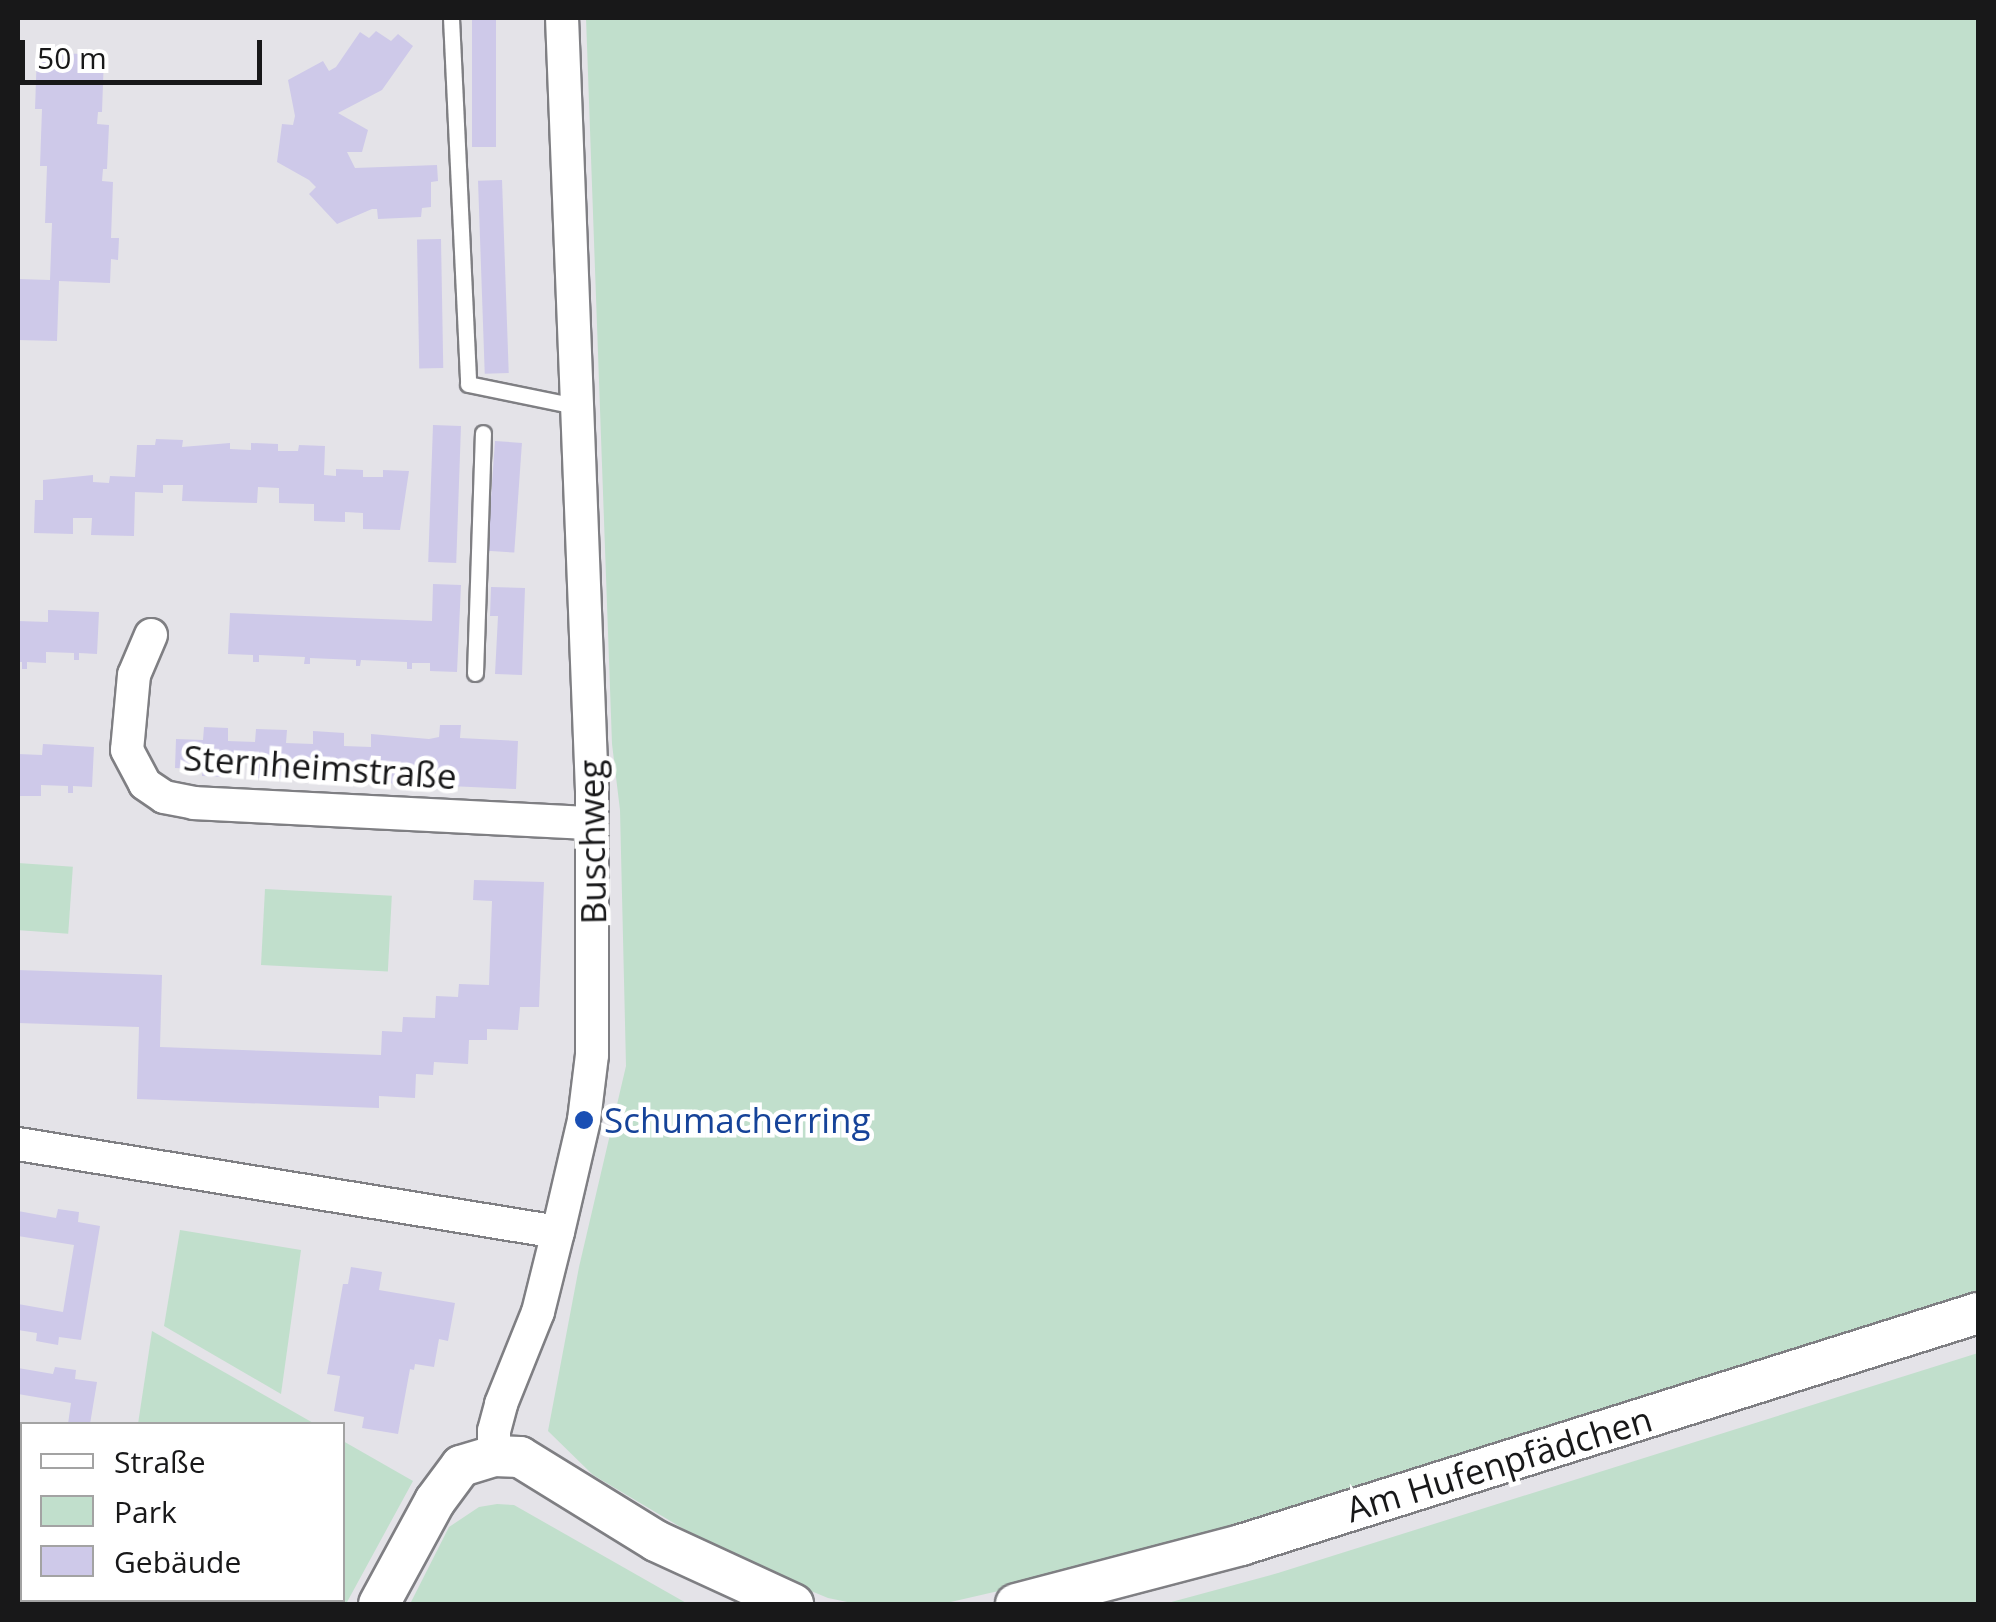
<!DOCTYPE html>
<meta charset="utf-8">
<style>
body{margin:0}
#map{position:relative;width:1996px;height:1622px;overflow:hidden;background:#e4e3e8;font-family:"Open Sans",sans-serif}
div>[style]{position:absolute}
[style*='--x']{left:calc(var(--x)*1px);top:calc(var(--y)*1px);width:calc(var(--w)*1px);rotate:calc(var(--a)*1deg)}
.green>*{inset:0;background:#c1dfcc;transform-origin:0 0}
.building>*{inset:0;background:#cec9e9;transform-origin:0 0}
.roads{filter:drop-shadow(2px 0 #7f7f83) drop-shadow(-2px 0 #7f7f83) drop-shadow(0 2px #7f7f83) drop-shadow(0 -2px #7f7f83)}
.service>*{height:15px;margin:-7.5px;padding:0 7.5px;transform-origin:7.5px;border-radius:7.5px;background:#fff}
.minor>*{height:32px;margin:-16px;padding:0 16px;transform-origin:16px;border-radius:16px;background:#fff}
.tertiary>*{height:40px;margin:-20px;padding:0 20px;transform-origin:20px;border-radius:20px;background:#fff}
.dots>*{width:28px;height:28px;translate:-50% -50%;box-sizing:border-box;border:5px solid #fff;border-radius:50%}
span{translate:-50% -50%;white-space:nowrap;text-align:center;line-height:1.15;-webkit-text-stroke:9px #fff;paint-order:stroke}
.street-label{font-size:35px;color:#181819}
.transit-label{font-size:35px;color:#164399}
.left{translate:0 -50%;text-align:left}
.frame{position:absolute;inset:0;border:20px solid #181819;pointer-events:none}
.legend{position:absolute;left:20px;top:1422px;width:325px;height:180px;box-sizing:border-box;background:#fff;border:2px solid #a3a3a3;margin:0;padding:12px 18px;list-style:none;font-size:30px;color:#181819}
.legend li{display:flex;align-items:center;gap:20px;height:50px}
.legend b{width:50px;border:2px solid #a3a3a3}
.scale{position:absolute;left:20px;top:40px;width:242px;height:45px;box-sizing:border-box;border:5px solid #181819;border-top:0;padding-left:12px;font-size:30px;line-height:35px;white-space:nowrap;color:#181819;-webkit-text-stroke:8px #fff;paint-order:stroke}
</style>
<div id="map">
<div class="green">
<i style="clip-path:polygon(586px 18px,1978px 18px,1978px 1293px,1090px 1570px,942px 1604px,857px 1604px,828px 1598px,736px 1560px,593px 1475px,548px 1431px,579px 1267px,626px 1066px,620px 810px,612px 744px)"></i>
<i style="left:18px;top:863px;width:55px;height:67px;rotate:4deg"></i>
<i style="left:265px;top:889px;width:127px;height:76px;rotate:3deg"></i>
<i style="clip-path:polygon(180px 1230px,301px 1250px,281px 1394px,164px 1326px)"></i>
<i style="clip-path:polygon(152px 1331px,315px 1424px,138px 1424px)"></i>
<i style="clip-path:polygon(1978px 1353px,1978px 1604px,1164px 1604px,1278px 1573px)"></i>
<i style="clip-path:polygon(343px 1441px,413px 1481px,346px 1604px,110px 1604px,111px 1600px,342px 1600px)"></i>
<i style="clip-path:polygon(497px 1504px,514px 1505px,688px 1604px,410px 1604px,449px 1527px,479px 1507px)"></i>
</div>
<div class="building">
<i style="left:472px;top:18px;width:24px;height:129px"></i>
<i style="clip-path:polygon(376px 31px,391px 41px,398px 34px,413px 46px,382px 90px,338px 113px,368px 130px,362px 152px,347px 152px,355px 168px,437px 165px,438px 181px,431px 182px,431px 207px,422px 208px,421px 217px,378px 219px,377px 209px,372px 209px,337px 224px,309px 194px,316px 187px,309px 180px,277px 162px,282px 124px,293px 125px,295px 116px,288px 80px,323px 61px,329px 71px,336px 67px,360px 32px,369px 38px)"></i>
<i style="clip-path:polygon(37px 52px,104px 55px,102px 112px,98px 112px,97px 124px,109px 125px,107px 169px,103px 169px,102px 181px,113px 182px,111px 238px,119px 238px,118px 260px,111px 259px,110px 283px,59px 281px,57px 341px,18px 340px,18px 279px,50px 280px,52px 223px,45px 223px,47px 166px,40px 166px,42px 109px,35px 109px)"></i>
<i style="left:502px;top:180px;width:193px;height:24px;rotate:88deg"></i>
<i style="left:441px;top:239px;width:129px;height:24px;rotate:89deg"></i>
<i style="left:433px;top:425px;width:28px;height:137px;rotate:2deg"></i>
<i style="clip-path:polygon(156px 439px,183px 440px,182px 447px,230px 443px,230px 449px,251px 450px,251px 443px,278px 444px,278px 451px,298px 451px,299px 445px,325px 446px,324px 475px,336px 476px,336px 469px,363px 470px,363px 477px,383px 477px,383px 470px,409px 471px,400px 530px,363px 529px,363px 513px,345px 512px,345px 522px,314px 521px,314px 504px,279px 503px,279px 488px,258px 487px,257px 503px,182px 501px,183px 485px,163px 485px,163px 493px,135px 492px,134px 536px,91px 535px,92px 518px,73px 518px,73px 534px,34px 533px,35px 500px,43px 500px,43px 480px,93px 475px,93px 482px,109px 483px,110px 476px,135px 477px,137px 445px,155px 445px)"></i>
<i style="left:495px;top:441px;width:27px;height:110px;rotate:4deg"></i>
<i style="clip-path:polygon(433px 584px,461px 585px,457px 672px,430px 671px,430px 663px,412px 663px,412px 669px,407px 669px,407px 662px,361px 660px,360px 666px,356px 666px,356px 660px,310px 658px,310px 664px,304px 664px,305px 657px,259px 655px,259px 662px,253px 662px,253px 655px,228px 654px,230px 613px,432px 621px)"></i>
<i style="clip-path:polygon(491px 587px,525px 588px,522px 675px,495px 674px,498px 616px,490px 616px)"></i>
<i style="clip-path:polygon(48px 610px,99px 612px,97px 654px,79px 653px,79px 660px,74px 660px,74px 653px,46px 652px,46px 663px,27px 662px,27px 669px,22px 669px,22px 662px,18px 662px,18px 621px,48px 622px)"></i>
<i style="clip-path:polygon(440px 725px,461px 725px,460px 738px,518px 741px,516px 789px,427px 785px,427px 767px,417px 767px,416px 778px,401px 778px,400px 784px,369px 782px,370px 765px,359px 765px,358px 776px,343px 775px,342px 781px,311px 780px,312px 763px,300px 763px,300px 773px,285px 773px,284px 779px,254px 778px,254px 761px,243px 761px,243px 771px,226px 771px,226px 777px,202px 776px,203px 759px,191px 758px,191px 769px,175px 768px,176px 739px,203px 740px,204px 727px,228px 728px,228px 741px,255px 742px,256px 729px,287px 730px,286px 743px,313px 744px,313px 731px,344px 733px,344px 746px,371px 747px,371px 734px,429px 739px,439px 737px)"></i>
<i style="clip-path:polygon(43px 744px,94px 747px,92px 787px,73px 786px,73px 793px,68px 793px,68px 786px,41px 785px,41px 796px,18px 796px,18px 754px,42px 755px)"></i>
<i style="clip-path:polygon(474px 880px,544px 882px,539px 1007px,520px 1007px,518px 1030px,487px 1029px,487px 1040px,469px 1040px,468px 1064px,434px 1062px,433px 1075px,416px 1074px,415px 1098px,379px 1096px,379px 1108px,137px 1099px,139px 1027px,18px 1023px,18px 970px,162px 975px,160px 1047px,381px 1055px,382px 1031px,402px 1032px,403px 1017px,435px 1018px,436px 996px,458px 997px,459px 984px,489px 985px,492px 901px,473px 900px)"></i>
<i style="clip-path:polygon(58px 1209px,79px 1212px,78px 1222px,100px 1226px,81px 1340px,59px 1337px,58px 1345px,36px 1341px,37px 1333px,18px 1330px,18px 1304px,63px 1312px,74px 1245px,18px 1236px,18px 1211px,56px 1218px)"></i>
<i style="clip-path:polygon(351px 1267px,382px 1272px,379px 1290px,455px 1303px,448px 1341px,439px 1339px,434px 1367px,415px 1364px,414px 1370px,410px 1369px,398px 1434px,362px 1428px,364px 1417px,334px 1411px,340px 1376px,327px 1374px,343px 1284px,348px 1284px)"></i>
<i style="clip-path:polygon(55px 1367px,76px 1370px,75px 1379px,97px 1382px,90px 1424px,68px 1424px,71px 1403px,18px 1394px,18px 1368px,53px 1374px)"></i>
<i style="clip-path:polygon(18px 1527px,22px 1528px,25px 1604px,18px 1604px)"></i>
</div>
<div class="roads">
<div class="service">
<i style="--x:451;--y:18;--w:366;--a:87.3"></i>
<i style="--x:468;--y:384;--w:109;--a:11.6"></i>
<i style="--x:475;--y:673;--w:240;--a:-88.1"></i>
</div>
<div class="minor">
<i style="--x:151;--y:635;--w:43;--a:113"></i>
<i style="--x:134;--y:675;--w:75;--a:95.3"></i>
<i style="--x:127;--y:750;--w:38;--a:62"></i>
<i style="--x:145;--y:784;--w:23;--a:34"></i>
<i style="--x:164;--y:797;--w:31;--a:11"></i>
<i style="--x:194;--y:803;--w:398;--a:2.9"></i>
<i style="--x:18;--y:1144;--w:547;--a:9.26"></i>
<i style="--x:494;--y:1456;--w:25;--a:-90"></i>
<i style="--x:494;--y:1431;--w:28;--a:-75"></i>
<i style="--x:501;--y:1404;--w:99;--a:-68.1"></i>
<i style="--x:538;--y:1312;--w:82;--a:-76"></i>
<i style="--x:558;--y:1232;--w:115;--a:-76.9"></i>
<i style="--x:584;--y:1120;--w:65;--a:-83"></i>
<i style="--x:592;--y:1055;--w:264;--a:-90"></i>
<i style="--x:592;--y:791;--w:774;--a:-92.22"></i>
</div>
<div class="tertiary">
<i style="--x:379;--y:1604;--w:117;--a:-61.5"></i>
<i style="--x:435;--y:1501;--w:44;--a:-53.4"></i>
<i style="--x:461;--y:1466;--w:34;--a:-17"></i>
<i style="--x:494;--y:1456;--w:26;--a:2"></i>
<i style="--x:520;--y:1457;--w:160;--a:31.7"></i>
<i style="--x:656;--y:1541;--w:151;--a:24.7"></i>
<i style="--x:1016;--y:1604;--w:233;--a:-14.7"></i>
<i style="--x:1241;--y:1545;--w:773;--a:-17.47"></i>
</div>
</div>
<div class="dots">
<i style="left:584px;top:1120px;background:#1a4fb4"></i>
</div>
<div class="street-label">
<span style="left:320px;top:767px;rotate:4deg">Sternheimstraße</span>
<span style="left:592px;top:842px;rotate:-91deg">Buschweg</span>
<span style="left:1499px;top:1464px;rotate:-17deg">Am Hufenpfädchen</span>
</div>
<div class="transit-label">
<span class="left" style="left:604px;top:1120px">Schumacherring</span>
</div>
<div class="frame"></div>
<ul class="legend">
<li><b style="height:12px;background:#fff"></b>Straße</li>
<li><b style="height:28px;background:#c1dfcc"></b>Park</li>
<li><b style="height:28px;background:#cec9e9"></b>Gebäude</li>
</ul>
<div class="scale">50 m</div>
</div>
